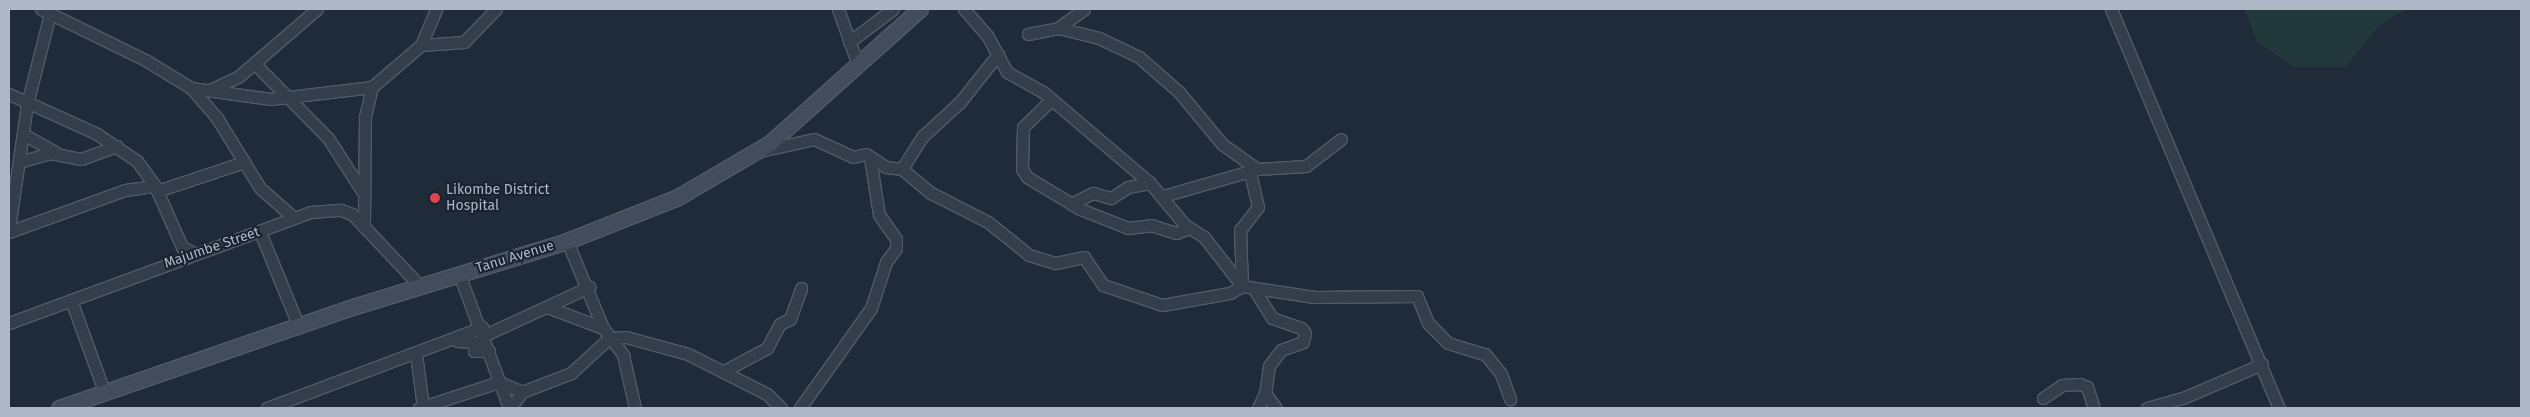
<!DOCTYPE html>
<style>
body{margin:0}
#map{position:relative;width:2530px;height:417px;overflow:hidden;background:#202b39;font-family:"Fira Sans",sans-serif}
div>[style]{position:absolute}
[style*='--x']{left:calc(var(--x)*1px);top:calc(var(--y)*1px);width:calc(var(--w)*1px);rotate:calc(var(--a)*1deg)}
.green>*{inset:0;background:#22383b}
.roads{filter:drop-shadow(1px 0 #515b67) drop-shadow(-1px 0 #515b67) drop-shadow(0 1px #515b67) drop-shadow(0 -1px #515b67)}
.street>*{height:11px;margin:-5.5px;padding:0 5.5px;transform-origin:5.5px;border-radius:5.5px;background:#343d4a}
.secondary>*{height:15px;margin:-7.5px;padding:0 7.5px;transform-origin:7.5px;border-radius:7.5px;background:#424c5d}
.dots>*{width:14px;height:14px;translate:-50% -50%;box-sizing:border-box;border:2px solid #19222e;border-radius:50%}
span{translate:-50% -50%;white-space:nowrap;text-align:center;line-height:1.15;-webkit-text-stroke:4px #19222e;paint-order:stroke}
.poi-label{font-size:14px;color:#aeb8c6}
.left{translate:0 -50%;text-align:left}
.street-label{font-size:14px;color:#aeb8c6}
.frame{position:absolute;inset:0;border:10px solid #aeb8c6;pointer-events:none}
</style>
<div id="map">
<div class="green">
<i style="clip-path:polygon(2244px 9px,2406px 9px,2379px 26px,2345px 67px,2294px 67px,2257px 42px)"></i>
</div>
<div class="roads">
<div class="street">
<i style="--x:41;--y:9;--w:118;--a:26.1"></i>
<i style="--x:147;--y:61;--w:52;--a:31.5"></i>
<i style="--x:191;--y:88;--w:40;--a:49"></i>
<i style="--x:217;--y:118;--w:82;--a:58.4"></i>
<i style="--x:260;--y:188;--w:43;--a:41.2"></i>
<i style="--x:838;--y:9;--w:59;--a:70.3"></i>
<i style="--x:964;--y:9;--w:35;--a:49"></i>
<i style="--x:987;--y:35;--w:42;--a:61.6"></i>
<i style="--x:1007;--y:72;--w:41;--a:29.1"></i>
<i style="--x:1043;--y:92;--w:140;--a:40.4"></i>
<i style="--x:1150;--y:183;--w:53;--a:50.3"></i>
<i style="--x:1184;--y:224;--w:24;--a:33"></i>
<i style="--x:1204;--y:237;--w:62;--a:52.2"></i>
<i style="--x:1242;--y:286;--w:73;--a:8.7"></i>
<i style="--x:1314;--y:297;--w:103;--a:-0.6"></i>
<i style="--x:1417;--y:296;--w:29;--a:68"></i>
<i style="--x:1428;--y:323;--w:28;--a:45"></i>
<i style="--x:1448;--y:343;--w:39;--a:17"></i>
<i style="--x:1485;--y:354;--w:26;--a:51"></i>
<i style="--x:1501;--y:374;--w:27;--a:70"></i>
<i style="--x:2111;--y:9;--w:433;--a:67.2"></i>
<i style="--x:1058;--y:28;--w:42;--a:13.7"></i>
<i style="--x:1099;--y:38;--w:44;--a:25.4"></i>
<i style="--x:1139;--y:57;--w:53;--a:41.2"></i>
<i style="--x:1179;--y:92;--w:67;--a:50.4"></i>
<i style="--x:1222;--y:144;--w:43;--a:35.5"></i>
<i style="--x:1028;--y:34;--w:31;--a:-11"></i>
<i style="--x:1058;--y:28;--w:32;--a:-36"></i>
<i style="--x:849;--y:42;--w:55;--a:-36.9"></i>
<i style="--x:421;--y:45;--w:39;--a:-67"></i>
<i style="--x:254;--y:63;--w:105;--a:45.4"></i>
<i style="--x:328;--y:138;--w:63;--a:57.3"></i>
<i style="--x:191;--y:88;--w:81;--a:7.8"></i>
<i style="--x:271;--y:99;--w:102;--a:-6.8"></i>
<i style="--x:372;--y:87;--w:65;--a:-40.6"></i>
<i style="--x:421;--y:45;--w:43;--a:-4"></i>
<i style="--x:464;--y:42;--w:46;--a:-45.9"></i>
<i style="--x:212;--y:89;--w:29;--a:-25"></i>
<i style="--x:238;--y:77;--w:104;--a:-40.7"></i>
<i style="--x:9;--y:94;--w:97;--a:24.4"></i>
<i style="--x:97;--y:134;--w:48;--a:34"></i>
<i style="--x:137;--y:161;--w:31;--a:54"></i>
<i style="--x:155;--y:186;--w:67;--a:66.1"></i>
<i style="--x:182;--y:247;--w:13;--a:27"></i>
<i style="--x:1051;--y:100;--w:39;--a:136"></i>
<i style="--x:1023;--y:127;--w:42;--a:91.4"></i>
<i style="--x:1022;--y:169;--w:9;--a:58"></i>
<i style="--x:1027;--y:177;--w:62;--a:31.1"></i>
<i style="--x:1080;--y:209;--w:52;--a:21.6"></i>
<i style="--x:1128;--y:228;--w:23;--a:-7"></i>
<i style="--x:1151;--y:225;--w:26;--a:18"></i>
<i style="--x:1176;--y:233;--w:15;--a:-20"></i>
<i style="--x:23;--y:134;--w:37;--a:29"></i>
<i style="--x:760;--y:151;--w:55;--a:-12.5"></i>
<i style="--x:814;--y:139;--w:43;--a:24.8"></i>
<i style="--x:853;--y:157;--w:13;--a:-13"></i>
<i style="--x:866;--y:154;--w:24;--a:33"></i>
<i style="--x:886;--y:167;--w:16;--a:7"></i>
<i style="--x:902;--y:169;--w:38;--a:40"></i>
<i style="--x:931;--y:193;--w:64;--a:27"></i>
<i style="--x:988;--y:222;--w:53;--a:38.8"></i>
<i style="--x:1029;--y:255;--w:28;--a:17"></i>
<i style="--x:1056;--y:263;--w:29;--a:-12"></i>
<i style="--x:1084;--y:257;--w:34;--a:56"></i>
<i style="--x:1103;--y:285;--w:62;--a:18.7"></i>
<i style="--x:1162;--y:305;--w:69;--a:-10"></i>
<i style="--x:1230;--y:293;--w:14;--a:-30"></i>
<i style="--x:1242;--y:286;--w:56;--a:-92"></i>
<i style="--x:1240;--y:230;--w:29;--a:-52"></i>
<i style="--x:1258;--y:207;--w:36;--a:-103"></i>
<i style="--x:19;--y:162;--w:32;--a:-16"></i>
<i style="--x:50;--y:153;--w:32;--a:11"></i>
<i style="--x:81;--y:159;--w:38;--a:-20"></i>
<i style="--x:902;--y:169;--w:39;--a:-58"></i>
<i style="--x:923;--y:136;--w:50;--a:-42.6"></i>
<i style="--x:960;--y:102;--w:61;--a:-51.6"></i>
<i style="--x:157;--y:191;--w:92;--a:-18.4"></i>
<i style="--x:1163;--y:196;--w:98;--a:-16"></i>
<i style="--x:1257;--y:169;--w:49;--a:-3.5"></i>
<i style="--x:1306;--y:166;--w:44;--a:-37.6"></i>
<i style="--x:1071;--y:204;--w:25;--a:-27"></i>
<i style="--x:1093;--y:193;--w:19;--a:16"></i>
<i style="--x:1111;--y:198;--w:20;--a:-33"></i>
<i style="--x:1128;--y:187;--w:22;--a:-10"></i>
<i style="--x:364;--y:224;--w:107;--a:-89.5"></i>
<i style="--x:365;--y:117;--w:31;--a:-77"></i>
<i style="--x:9;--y:229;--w:126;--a:-81.8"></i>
<i style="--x:27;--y:104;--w:93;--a:-75.7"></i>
<i style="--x:9;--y:232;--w:123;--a:-19.9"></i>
<i style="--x:125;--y:190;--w:30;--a:-8"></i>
<i style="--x:260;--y:232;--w:103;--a:67.7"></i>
<i style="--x:567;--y:241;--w:94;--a:67.5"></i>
<i style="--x:603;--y:328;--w:34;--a:53"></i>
<i style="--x:623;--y:355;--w:54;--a:77.2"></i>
<i style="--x:459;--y:274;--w:143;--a:69.5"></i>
<i style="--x:1254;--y:289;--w:34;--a:58"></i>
<i style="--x:1272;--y:318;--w:31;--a:19"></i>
<i style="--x:1301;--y:328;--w:6;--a:51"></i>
<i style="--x:1305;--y:333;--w:9;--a:103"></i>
<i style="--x:1303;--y:342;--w:23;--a:160"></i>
<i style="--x:1281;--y:350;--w:20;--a:127"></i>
<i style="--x:1269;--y:366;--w:27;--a:98"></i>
<i style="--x:1265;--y:393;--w:19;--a:54"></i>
<i style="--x:71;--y:300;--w:100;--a:70.1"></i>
<i style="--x:547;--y:307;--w:60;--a:20.6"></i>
<i style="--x:9;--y:323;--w:321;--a:-20.2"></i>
<i style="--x:310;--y:212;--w:31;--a:-4"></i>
<i style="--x:341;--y:210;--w:12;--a:20"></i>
<i style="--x:352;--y:214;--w:99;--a:46.6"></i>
<i style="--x:485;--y:335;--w:115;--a:-24.8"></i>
<i style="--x:457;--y:341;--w:17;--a:3"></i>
<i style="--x:474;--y:342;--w:9;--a:90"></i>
<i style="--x:474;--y:351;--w:15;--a:0"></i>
<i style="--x:416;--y:354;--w:53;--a:82.5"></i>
<i style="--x:724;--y:371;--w:49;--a:-28.1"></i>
<i style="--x:767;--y:348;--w:27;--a:-62"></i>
<i style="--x:780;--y:324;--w:11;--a:-27"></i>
<i style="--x:790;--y:319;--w:33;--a:-70"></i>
<i style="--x:2043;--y:398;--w:23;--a:-34"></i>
<i style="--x:2062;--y:385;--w:18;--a:-3"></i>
<i style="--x:2080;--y:384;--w:8;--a:23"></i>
<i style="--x:2087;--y:387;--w:22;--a:72"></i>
<i style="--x:267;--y:408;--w:230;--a:-20.6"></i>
<i style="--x:419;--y:408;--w:84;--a:-18"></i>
<i style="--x:499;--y:382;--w:25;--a:23"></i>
<i style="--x:510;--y:408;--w:20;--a:-53"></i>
<i style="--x:522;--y:392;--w:53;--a:-21.2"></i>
<i style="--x:571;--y:373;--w:52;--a:-42.6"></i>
<i style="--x:609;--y:338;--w:17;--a:-3"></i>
<i style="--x:626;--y:337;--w:64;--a:15.3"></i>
<i style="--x:688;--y:354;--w:89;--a:26.9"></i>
<i style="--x:767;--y:394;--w:20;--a:45"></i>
<i style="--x:800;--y:408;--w:123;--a:-54.6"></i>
<i style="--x:871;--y:308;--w:48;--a:-71.9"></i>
<i style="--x:886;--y:262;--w:17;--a:-54"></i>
<i style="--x:896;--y:248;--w:9;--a:-90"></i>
<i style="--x:896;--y:239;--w:29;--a:-125"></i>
<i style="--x:879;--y:215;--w:58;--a:-99"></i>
<i style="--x:1258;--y:408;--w:17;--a:-65"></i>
<i style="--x:2147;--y:408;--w:37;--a:-16"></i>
<i style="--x:2183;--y:398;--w:86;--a:-23.3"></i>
</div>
<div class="secondary">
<i style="--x:59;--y:408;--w:314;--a:-19"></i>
<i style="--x:356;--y:306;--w:221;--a:-17.1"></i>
<i style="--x:567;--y:241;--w:119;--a:-21.6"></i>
<i style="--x:678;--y:197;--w:107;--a:-30.4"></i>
<i style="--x:770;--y:143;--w:201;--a:-41.8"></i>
</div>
</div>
<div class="dots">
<i style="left:435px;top:198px;background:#e0444e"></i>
</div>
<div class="poi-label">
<span class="left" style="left:446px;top:198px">Likombe District<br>Hospital</span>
</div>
<div class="street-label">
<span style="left:212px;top:248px;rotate:-19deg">Majumbe Street</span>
<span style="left:515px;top:257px;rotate:-17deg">Tanu Avenue</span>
</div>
<div class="frame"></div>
</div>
